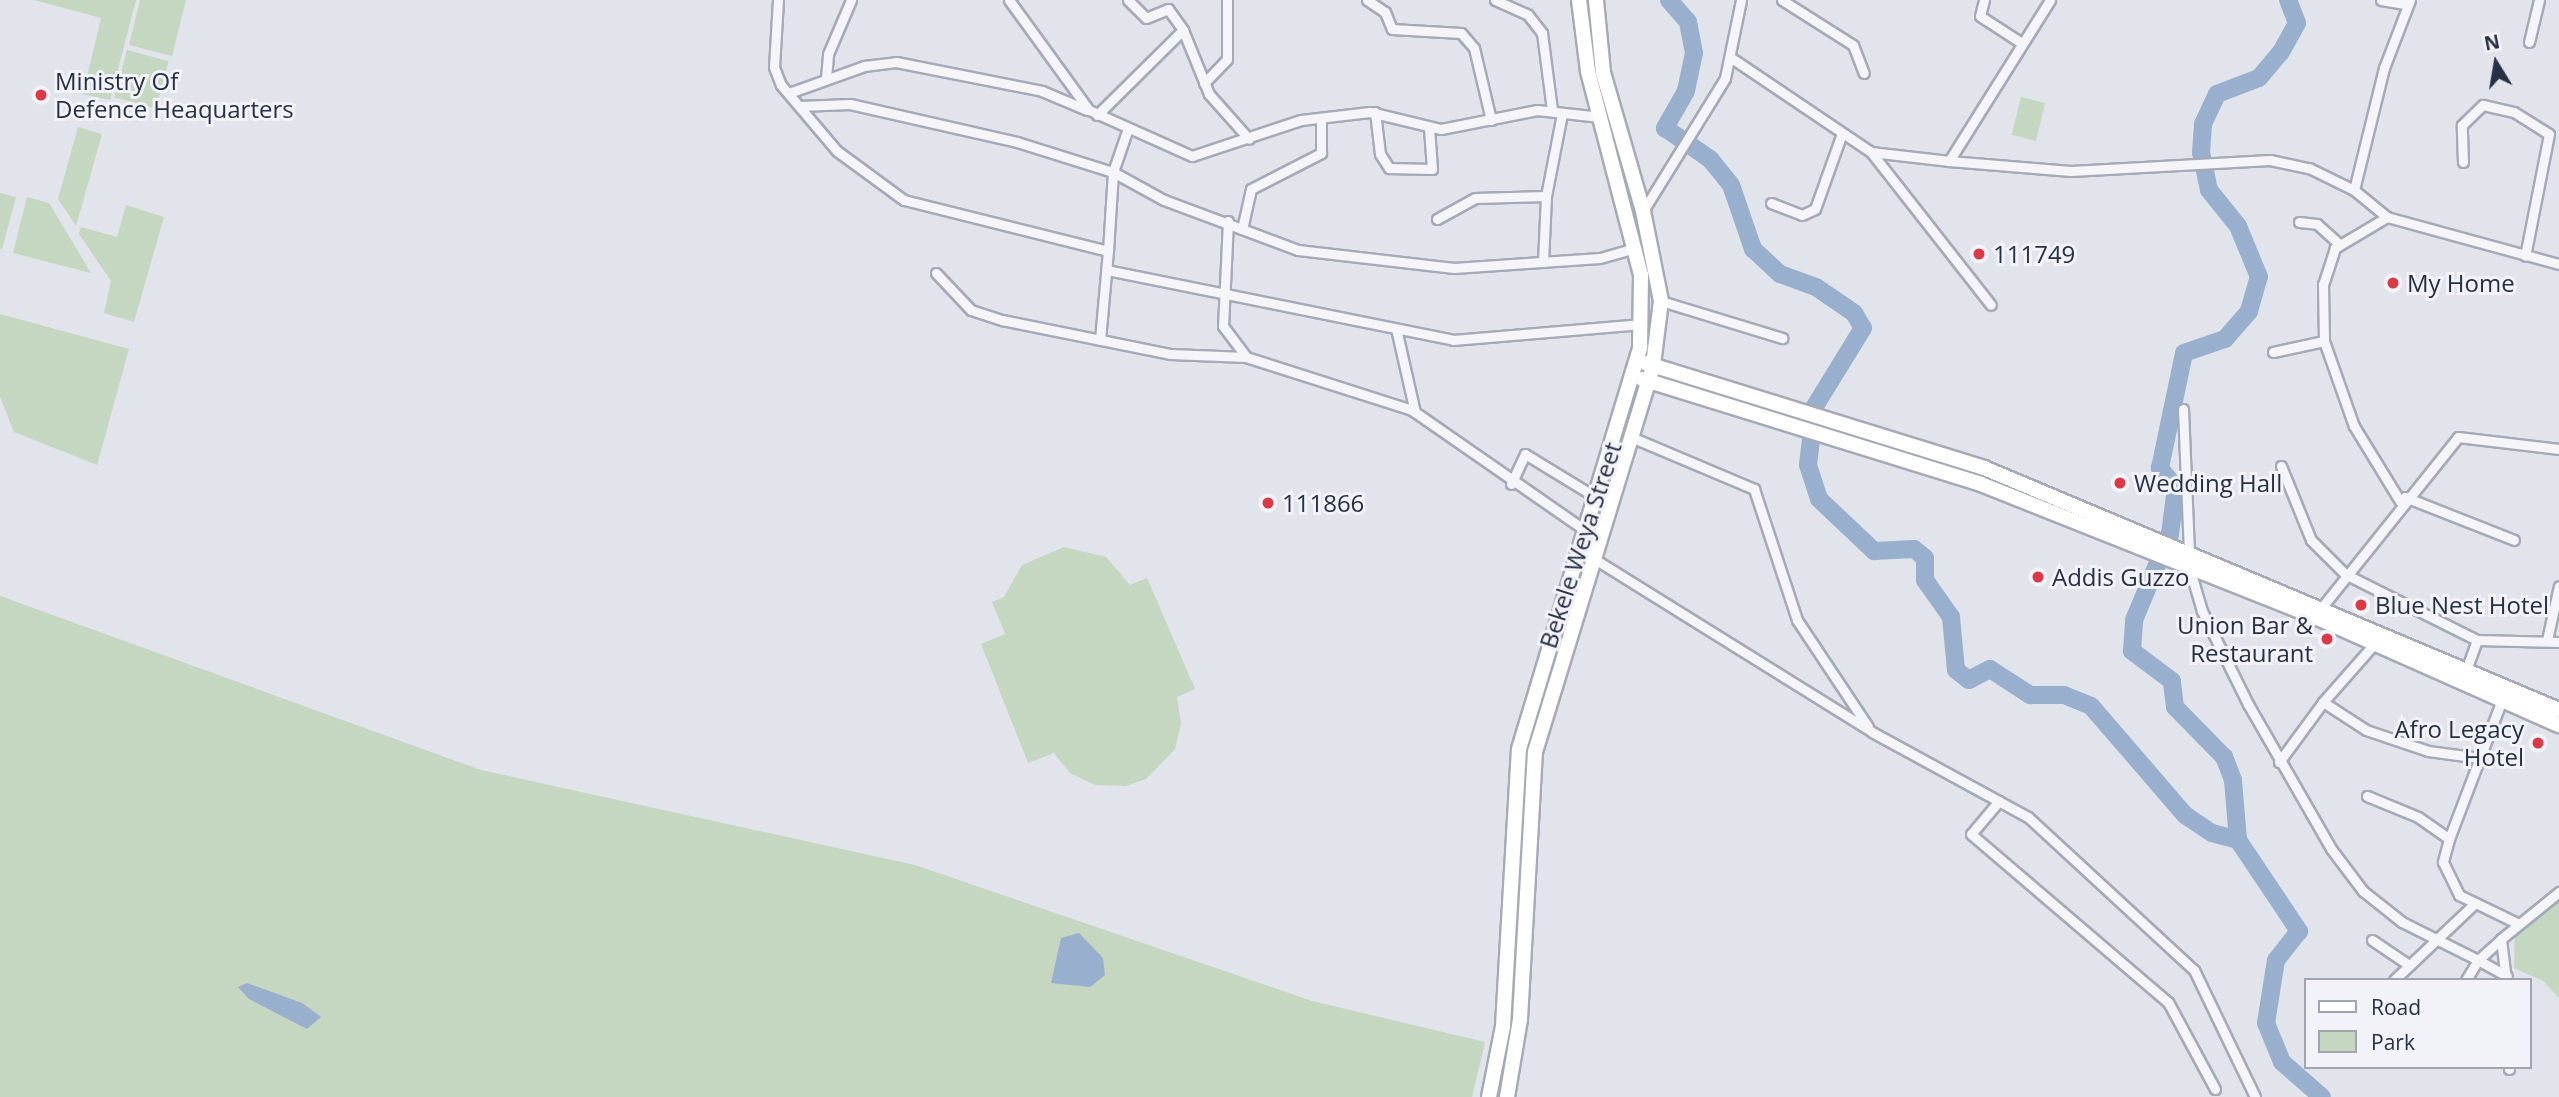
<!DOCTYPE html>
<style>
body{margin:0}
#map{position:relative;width:2559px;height:1097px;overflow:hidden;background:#e1e4eb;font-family:"Open Sans",sans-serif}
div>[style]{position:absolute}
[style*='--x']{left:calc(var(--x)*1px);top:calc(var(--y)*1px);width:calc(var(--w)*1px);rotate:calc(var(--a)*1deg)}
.green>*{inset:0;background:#c5d6c1;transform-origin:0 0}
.water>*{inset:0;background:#98afce}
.river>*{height:18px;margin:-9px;padding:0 9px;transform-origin:9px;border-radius:9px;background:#98afce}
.roads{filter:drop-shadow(2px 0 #a5aab6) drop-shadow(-2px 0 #a5aab6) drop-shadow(0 2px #a5aab6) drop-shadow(0 -2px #a5aab6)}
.minor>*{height:9px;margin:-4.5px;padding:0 4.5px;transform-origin:4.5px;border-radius:4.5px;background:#f4f5f9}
.primary>*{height:14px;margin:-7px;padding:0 7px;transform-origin:7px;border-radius:7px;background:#fff}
.dots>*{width:19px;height:19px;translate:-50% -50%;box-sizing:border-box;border:4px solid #f1f3f8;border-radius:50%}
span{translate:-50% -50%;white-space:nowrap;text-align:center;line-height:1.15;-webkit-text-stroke:6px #f1f3f8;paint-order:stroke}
.poi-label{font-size:24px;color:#273044}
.left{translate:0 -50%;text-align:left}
.right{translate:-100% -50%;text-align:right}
.street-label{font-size:24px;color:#273044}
.legend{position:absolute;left:2304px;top:978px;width:228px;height:91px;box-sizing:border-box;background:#f1f3f8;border:2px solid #a0a5b0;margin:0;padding:9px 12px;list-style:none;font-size:21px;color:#273044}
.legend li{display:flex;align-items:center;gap:14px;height:35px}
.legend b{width:35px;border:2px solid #a0a5b0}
.north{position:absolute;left:2461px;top:28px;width:70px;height:70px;-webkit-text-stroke:5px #f1f3f8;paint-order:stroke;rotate:349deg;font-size:19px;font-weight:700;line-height:28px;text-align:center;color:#273044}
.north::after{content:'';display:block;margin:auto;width:24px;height:32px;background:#273044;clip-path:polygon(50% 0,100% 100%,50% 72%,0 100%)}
</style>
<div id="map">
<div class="green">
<i style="clip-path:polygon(34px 0,136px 0,110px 100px,83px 94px,101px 18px)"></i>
<i style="clip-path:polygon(140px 0,186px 0,172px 56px,129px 45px)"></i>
<i style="left:127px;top:50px;width:43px;height:49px;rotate:15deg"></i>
<i style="left:2021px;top:97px;width:25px;height:39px;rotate:14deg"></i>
<i style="clip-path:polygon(78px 127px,102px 134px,76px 226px,58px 199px)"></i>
<i style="clip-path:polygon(0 193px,16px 197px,2px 249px,0 249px)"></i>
<i style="clip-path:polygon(27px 197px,49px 203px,91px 273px,13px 253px)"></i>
<i style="clip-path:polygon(126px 205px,164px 217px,134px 322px,104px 313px,111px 281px,79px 234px,81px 227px,117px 237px)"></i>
<i style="clip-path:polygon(0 314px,129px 349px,97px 465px,14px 432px,0 397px)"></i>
<i style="clip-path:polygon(1064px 547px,1106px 557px,1130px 585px,1147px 578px,1195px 689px,1177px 697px,1181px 724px,1175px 749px,1146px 779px,1126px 786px,1095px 785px,1070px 773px,1054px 753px,1028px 763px,981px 644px,1005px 634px,992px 602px,1004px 597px,1022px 565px)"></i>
<i style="clip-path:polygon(0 596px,481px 770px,915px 865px,1312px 1001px,1485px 1042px,1472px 1097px,0 1097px)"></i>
<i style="clip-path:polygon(2559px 900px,2559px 998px,2543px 981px,2514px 968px,2515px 933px)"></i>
</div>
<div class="water">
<i style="clip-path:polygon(1079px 933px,1103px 958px,1105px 975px,1090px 987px,1051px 983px,1061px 938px)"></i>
<i style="clip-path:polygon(247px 983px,302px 1003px,321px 1017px,307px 1029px,249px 999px,238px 987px)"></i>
</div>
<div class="river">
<i style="--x:1669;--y:0;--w:29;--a:49"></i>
<i style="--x:1688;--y:22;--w:32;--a:79"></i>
<i style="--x:1694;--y:53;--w:39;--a:102"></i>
<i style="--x:1686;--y:91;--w:43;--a:119.6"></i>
<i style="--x:1665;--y:128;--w:55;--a:34.6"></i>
<i style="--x:1710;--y:159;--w:33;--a:51"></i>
<i style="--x:1731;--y:185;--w:68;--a:71"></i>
<i style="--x:1753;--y:249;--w:37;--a:43"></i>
<i style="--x:1780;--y:274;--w:38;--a:20"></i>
<i style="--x:1816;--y:287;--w:46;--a:34.4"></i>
<i style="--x:1854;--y:313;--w:17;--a:59"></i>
<i style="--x:1863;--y:328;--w:92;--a:121.6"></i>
<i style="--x:1815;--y:406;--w:59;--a:96.8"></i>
<i style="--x:1808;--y:465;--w:36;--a:72"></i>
<i style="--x:1819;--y:499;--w:76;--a:43.4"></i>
<i style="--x:1874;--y:551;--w:40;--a:-2.9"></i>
<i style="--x:1914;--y:549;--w:14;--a:39"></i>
<i style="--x:1925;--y:558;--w:22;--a:90"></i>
<i style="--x:1925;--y:580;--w:45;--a:54.9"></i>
<i style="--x:1951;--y:617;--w:53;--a:84.6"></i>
<i style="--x:1956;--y:670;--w:16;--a:38"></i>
<i style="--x:1969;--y:680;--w:24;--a:-28"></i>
<i style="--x:1990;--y:669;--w:48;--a:33"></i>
<i style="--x:2030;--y:695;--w:34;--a:0"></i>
<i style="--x:2064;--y:695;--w:29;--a:22"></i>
<i style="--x:2091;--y:706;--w:144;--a:49.2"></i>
<i style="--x:2185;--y:815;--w:32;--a:34"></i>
<i style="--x:2212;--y:833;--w:27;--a:15"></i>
<i style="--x:2238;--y:840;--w:110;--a:56.2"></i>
<i style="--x:2299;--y:931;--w:37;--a:128"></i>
<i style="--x:2276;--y:960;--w:64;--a:99"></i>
<i style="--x:2266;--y:1023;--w:42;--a:67.7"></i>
<i style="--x:2282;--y:1062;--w:53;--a:41.2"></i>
<i style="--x:2238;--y:840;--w:60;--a:-94.8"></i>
<i style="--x:2233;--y:780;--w:25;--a:-111"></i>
<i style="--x:2224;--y:757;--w:70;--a:-134.4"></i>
<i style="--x:2175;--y:707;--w:26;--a:-97"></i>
<i style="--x:2172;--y:681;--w:50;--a:-143.1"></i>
<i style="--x:2132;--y:651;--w:31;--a:-86"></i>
<i style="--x:2134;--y:620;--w:93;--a:-67.3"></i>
<i style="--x:2170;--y:534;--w:46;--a:-82.6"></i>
<i style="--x:2176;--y:488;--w:26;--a:-129"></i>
<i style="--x:2160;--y:468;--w:117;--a:-78.2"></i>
<i style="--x:2184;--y:353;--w:43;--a:-18.9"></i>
<i style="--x:2225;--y:339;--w:37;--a:-49"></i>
<i style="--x:2249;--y:311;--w:35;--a:-74"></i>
<i style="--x:2259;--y:277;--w:55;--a:-112.4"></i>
<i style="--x:2238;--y:226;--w:46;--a:-128.9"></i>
<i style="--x:2209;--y:190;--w:38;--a:-102"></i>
<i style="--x:2201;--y:153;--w:29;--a:-86"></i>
<i style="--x:2203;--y:124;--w:33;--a:-65"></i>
<i style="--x:2217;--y:94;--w:45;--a:-20.9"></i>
<i style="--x:2259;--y:78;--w:34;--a:-50"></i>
<i style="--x:2281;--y:52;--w:33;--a:-61"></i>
<i style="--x:2297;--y:23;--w:25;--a:-111"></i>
</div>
<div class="roads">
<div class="minor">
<i style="--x:778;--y:0;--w:67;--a:93.4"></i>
<i style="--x:774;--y:67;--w:19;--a:69"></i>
<i style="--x:781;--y:85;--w:87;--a:49.7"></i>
<i style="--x:837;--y:151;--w:83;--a:36.2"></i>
<i style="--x:904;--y:200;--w:210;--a:14"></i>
<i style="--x:1108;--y:251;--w:79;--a:-86.4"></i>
<i style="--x:1113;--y:172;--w:43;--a:-71.1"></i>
<i style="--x:1009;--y:0;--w:136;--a:54"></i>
<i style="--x:1089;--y:110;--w:113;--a:24.1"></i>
<i style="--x:1192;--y:156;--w:115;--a:-18.3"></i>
<i style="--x:1301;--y:120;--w:69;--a:-6.6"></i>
<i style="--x:1370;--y:112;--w:73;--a:13.5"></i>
<i style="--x:1441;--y:129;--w:98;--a:-11.2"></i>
<i style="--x:1537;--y:110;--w:63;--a:6.3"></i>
<i style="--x:1128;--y:0;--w:25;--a:45"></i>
<i style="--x:1146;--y:18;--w:24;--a:-22"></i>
<i style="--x:1168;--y:9;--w:26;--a:54"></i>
<i style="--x:1367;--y:0;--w:22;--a:34"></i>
<i style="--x:1385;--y:12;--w:18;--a:68"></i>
<i style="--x:1392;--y:29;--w:69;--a:3.3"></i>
<i style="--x:1461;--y:33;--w:20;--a:49"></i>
<i style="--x:1474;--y:48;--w:74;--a:76.7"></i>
<i style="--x:1495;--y:0;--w:36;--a:24"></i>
<i style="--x:1528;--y:15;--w:23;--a:52"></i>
<i style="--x:1542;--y:33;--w:78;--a:82.6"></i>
<i style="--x:1782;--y:0;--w:84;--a:32.4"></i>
<i style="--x:1853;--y:45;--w:30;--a:69"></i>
<i style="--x:1984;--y:0;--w:16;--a:104"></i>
<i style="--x:1980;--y:16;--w:48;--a:33"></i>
<i style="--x:2381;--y:0;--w:27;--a:10"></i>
<i style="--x:2529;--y:42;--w:43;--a:-76.6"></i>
<i style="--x:1733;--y:59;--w:166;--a:34"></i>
<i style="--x:1871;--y:152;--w:79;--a:6.6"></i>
<i style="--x:1949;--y:161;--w:190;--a:-57.9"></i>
<i style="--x:826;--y:78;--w:24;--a:-85"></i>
<i style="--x:828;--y:54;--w:59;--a:-66.9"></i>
<i style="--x:1204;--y:83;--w:33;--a:-46"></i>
<i style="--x:1227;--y:59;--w:59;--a:-90"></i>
<i style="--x:789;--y:93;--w:80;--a:-19.8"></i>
<i style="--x:864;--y:66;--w:32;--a:-7"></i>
<i style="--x:896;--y:62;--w:149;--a:11.2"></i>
<i style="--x:1042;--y:91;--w:49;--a:22.9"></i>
<i style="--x:799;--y:106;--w:51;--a:-2.2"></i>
<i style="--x:850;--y:104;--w:171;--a:12.8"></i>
<i style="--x:1017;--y:142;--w:101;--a:17.4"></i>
<i style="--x:1113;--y:172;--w:58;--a:28.8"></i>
<i style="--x:1164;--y:200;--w:143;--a:20.5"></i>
<i style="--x:1298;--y:250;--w:157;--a:6.6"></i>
<i style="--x:1454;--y:268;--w:146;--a:-3.9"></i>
<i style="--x:1600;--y:258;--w:37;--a:-16"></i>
<i style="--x:1375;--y:112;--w:42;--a:83.2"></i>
<i style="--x:1380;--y:154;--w:17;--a:57"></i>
<i style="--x:1389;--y:168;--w:43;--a:1.3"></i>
<i style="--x:1432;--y:169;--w:41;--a:-94.2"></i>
<i style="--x:1097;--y:115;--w:121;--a:-44.7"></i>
<i style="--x:1183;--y:30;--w:69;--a:67.9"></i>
<i style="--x:1209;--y:94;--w:60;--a:48.4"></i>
<i style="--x:1871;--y:152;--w:194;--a:51.9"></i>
<i style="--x:1949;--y:161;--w:122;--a:4.7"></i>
<i style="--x:2071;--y:171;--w:199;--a:-3.2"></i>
<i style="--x:2270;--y:160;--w:40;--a:12"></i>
<i style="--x:2309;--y:168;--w:50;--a:26.1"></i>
<i style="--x:2354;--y:190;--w:43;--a:39.3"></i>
<i style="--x:2387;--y:217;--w:61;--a:149.2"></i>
<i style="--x:2335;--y:248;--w:38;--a:108"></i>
<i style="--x:2323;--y:284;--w:57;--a:89"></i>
<i style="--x:2324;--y:341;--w:90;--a:70.6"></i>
<i style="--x:2354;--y:426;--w:88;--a:58.5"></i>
<i style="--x:2463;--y:162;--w:37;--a:-92"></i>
<i style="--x:2462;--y:125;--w:29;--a:-44"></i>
<i style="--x:2483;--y:105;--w:32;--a:13"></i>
<i style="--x:2514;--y:112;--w:41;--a:32.2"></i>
<i style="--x:2549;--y:134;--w:124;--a:101.1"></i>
<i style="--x:2354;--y:190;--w:126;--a:-76.2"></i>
<i style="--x:2384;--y:68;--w:73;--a:-69.1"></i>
<i style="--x:1771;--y:203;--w:33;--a:21"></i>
<i style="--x:1802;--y:215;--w:14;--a:-25"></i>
<i style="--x:1815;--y:209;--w:77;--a:-70.4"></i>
<i style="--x:1643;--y:211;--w:156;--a:-58.3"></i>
<i style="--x:1725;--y:78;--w:80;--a:-78.4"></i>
<i style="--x:2387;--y:217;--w:178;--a:15.3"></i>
<i style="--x:1437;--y:219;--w:43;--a:-28.9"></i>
<i style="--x:1475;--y:198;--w:71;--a:-1.6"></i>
<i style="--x:1546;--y:196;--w:84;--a:-79"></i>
<i style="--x:1228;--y:221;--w:105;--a:92.7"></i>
<i style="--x:1223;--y:326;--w:39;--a:53"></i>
<i style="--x:2299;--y:222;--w:18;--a:6"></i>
<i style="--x:2317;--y:224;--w:30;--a:42"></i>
<i style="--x:1242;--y:229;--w:41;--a:-77.3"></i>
<i style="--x:1251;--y:189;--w:79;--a:-27.2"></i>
<i style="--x:1321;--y:153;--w:34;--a:-90"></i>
<i style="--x:1543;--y:262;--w:66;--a:-87.4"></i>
<i style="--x:1107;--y:270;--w:353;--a:11.4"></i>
<i style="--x:1453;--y:340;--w:190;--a:-4.8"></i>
<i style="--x:936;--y:273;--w:51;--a:46.6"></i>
<i style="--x:971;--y:310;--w:33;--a:18"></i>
<i style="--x:1002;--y:320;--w:171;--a:11.4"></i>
<i style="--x:1170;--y:354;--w:76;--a:2.3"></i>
<i style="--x:1246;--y:357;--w:174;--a:17.7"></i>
<i style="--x:1412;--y:410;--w:212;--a:34.8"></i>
<i style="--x:1661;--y:301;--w:127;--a:17"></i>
<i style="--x:1397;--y:333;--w:81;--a:77.2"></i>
<i style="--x:1100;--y:340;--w:89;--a:-84.9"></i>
<i style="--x:2273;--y:352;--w:52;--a:-12.2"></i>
<i style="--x:2183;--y:409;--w:144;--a:87.6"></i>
<i style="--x:1631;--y:437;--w:134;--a:22.9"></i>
<i style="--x:1754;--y:489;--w:138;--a:71.8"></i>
<i style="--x:1797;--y:620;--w:128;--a:56.4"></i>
<i style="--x:2281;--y:466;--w:80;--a:67.9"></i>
<i style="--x:2311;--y:540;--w:48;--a:45"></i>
<i style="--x:2345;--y:574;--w:148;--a:26.6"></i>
<i style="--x:2477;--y:640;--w:82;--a:1.4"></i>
<i style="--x:1511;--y:484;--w:33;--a:-65"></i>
<i style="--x:1525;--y:454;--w:84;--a:31.4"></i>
<i style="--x:2405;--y:497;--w:117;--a:21.5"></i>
<i style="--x:1580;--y:550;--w:344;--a:31.9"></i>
<i style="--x:1872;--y:732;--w:178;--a:28.6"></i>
<i style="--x:2028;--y:817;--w:226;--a:42.7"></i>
<i style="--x:2194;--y:970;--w:141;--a:64.3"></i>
<i style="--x:2190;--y:570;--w:43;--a:73.7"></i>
<i style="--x:2202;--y:611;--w:104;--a:63.7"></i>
<i style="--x:2248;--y:704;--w:168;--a:60.1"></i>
<i style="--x:2332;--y:850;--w:51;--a:52.9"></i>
<i style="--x:2363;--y:891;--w:50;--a:38.5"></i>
<i style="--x:2402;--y:922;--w:85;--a:26.6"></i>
<i style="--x:2478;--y:960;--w:31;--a:-42"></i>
<i style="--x:2318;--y:612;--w:224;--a:-51.3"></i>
<i style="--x:2458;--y:437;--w:102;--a:6.8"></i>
<i style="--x:2547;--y:640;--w:55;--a:-77.5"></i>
<i style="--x:2375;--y:643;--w:79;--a:131.4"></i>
<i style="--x:2323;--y:702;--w:51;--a:33.1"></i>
<i style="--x:2366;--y:730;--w:65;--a:18.7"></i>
<i style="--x:2428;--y:751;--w:53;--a:7.5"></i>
<i style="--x:2465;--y:673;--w:35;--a:-70"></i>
<i style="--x:2279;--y:762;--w:74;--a:-53.7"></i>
<i style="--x:2367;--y:796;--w:55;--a:22.4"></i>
<i style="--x:2418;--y:817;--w:38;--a:35"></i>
<i style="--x:2449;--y:839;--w:24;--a:105"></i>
<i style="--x:2443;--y:862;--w:37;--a:64"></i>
<i style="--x:2459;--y:895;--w:64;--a:25.8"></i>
<i style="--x:1999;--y:801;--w:43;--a:130.3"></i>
<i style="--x:1971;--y:834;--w:259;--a:40.5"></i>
<i style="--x:2168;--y:1002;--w:99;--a:61.6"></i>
<i style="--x:2449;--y:839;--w:147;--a:-69.2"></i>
<i style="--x:2372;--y:940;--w:45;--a:34"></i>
<i style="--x:2394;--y:980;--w:110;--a:-43.5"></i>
<i style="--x:2466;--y:980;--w:23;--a:-59"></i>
<i style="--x:2478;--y:960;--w:33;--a:29"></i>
<i style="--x:2506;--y:980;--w:41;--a:-97"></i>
<i style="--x:2501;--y:939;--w:75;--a:-39"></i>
<i style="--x:2509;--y:1067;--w:2;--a:90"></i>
</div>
<div class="primary">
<i style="--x:1645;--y:363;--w:355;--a:17.2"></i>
<i style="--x:1984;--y:468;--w:624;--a:22.82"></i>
<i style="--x:1642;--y:379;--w:355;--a:17.2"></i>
<i style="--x:1981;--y:484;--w:360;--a:21.7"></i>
<i style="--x:2315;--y:617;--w:267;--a:23.9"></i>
<i style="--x:1489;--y:1097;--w:72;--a:-78.8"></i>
<i style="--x:1503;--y:1026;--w:277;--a:-86.7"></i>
<i style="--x:1519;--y:749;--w:420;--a:-73.2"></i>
<i style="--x:1640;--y:347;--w:72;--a:-89.2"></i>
<i style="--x:1641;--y:275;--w:211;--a:-104.6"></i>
<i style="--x:1588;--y:71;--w:72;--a:-97.2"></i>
<i style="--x:1507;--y:1097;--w:79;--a:-80.5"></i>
<i style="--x:1520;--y:1019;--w:267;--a:-86.8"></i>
<i style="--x:1535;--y:752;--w:405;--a:-73"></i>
<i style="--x:1653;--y:365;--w:64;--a:-82.9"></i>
<i style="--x:1661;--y:301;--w:92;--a:-101.3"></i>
<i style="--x:1643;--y:211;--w:145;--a:-106.1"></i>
<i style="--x:1603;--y:72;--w:72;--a:-95.6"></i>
</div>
</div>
<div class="dots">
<i style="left:41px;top:95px;background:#dc3947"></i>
<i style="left:1979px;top:254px;background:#dc3947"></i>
<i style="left:2393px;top:283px;background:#dc3947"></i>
<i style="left:2120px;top:483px;background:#dc3947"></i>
<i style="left:1268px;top:503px;background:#dc3947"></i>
<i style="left:2038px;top:577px;background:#dc3947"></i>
<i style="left:2361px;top:605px;background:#dc3947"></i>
<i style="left:2327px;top:639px;background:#dc3947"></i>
<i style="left:2538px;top:743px;background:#dc3947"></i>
</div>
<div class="poi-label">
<span class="left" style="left:55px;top:95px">Ministry Of<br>Defence Heaquarters</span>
<span class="left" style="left:1993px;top:254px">111749</span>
<span class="left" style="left:2407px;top:283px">My Home</span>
<span class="left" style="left:2134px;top:483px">Wedding Hall</span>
<span class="left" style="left:1282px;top:503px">111866</span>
<span class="left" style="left:2052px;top:577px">Addis Guzzo</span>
<span class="left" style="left:2375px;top:605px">Blue Nest Hotel</span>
<span class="right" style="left:2313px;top:639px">Union Bar &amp;<br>Restaurant</span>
<span class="right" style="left:2524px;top:743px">Afro Legacy<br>Hotel</span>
</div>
<div class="street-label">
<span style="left:1580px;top:545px;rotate:-72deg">Bekele Weya Street</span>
</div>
<ul class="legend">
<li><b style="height:9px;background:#fff"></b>Road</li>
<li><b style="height:19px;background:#c5d6c1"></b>Park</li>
</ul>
<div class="north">N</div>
</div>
